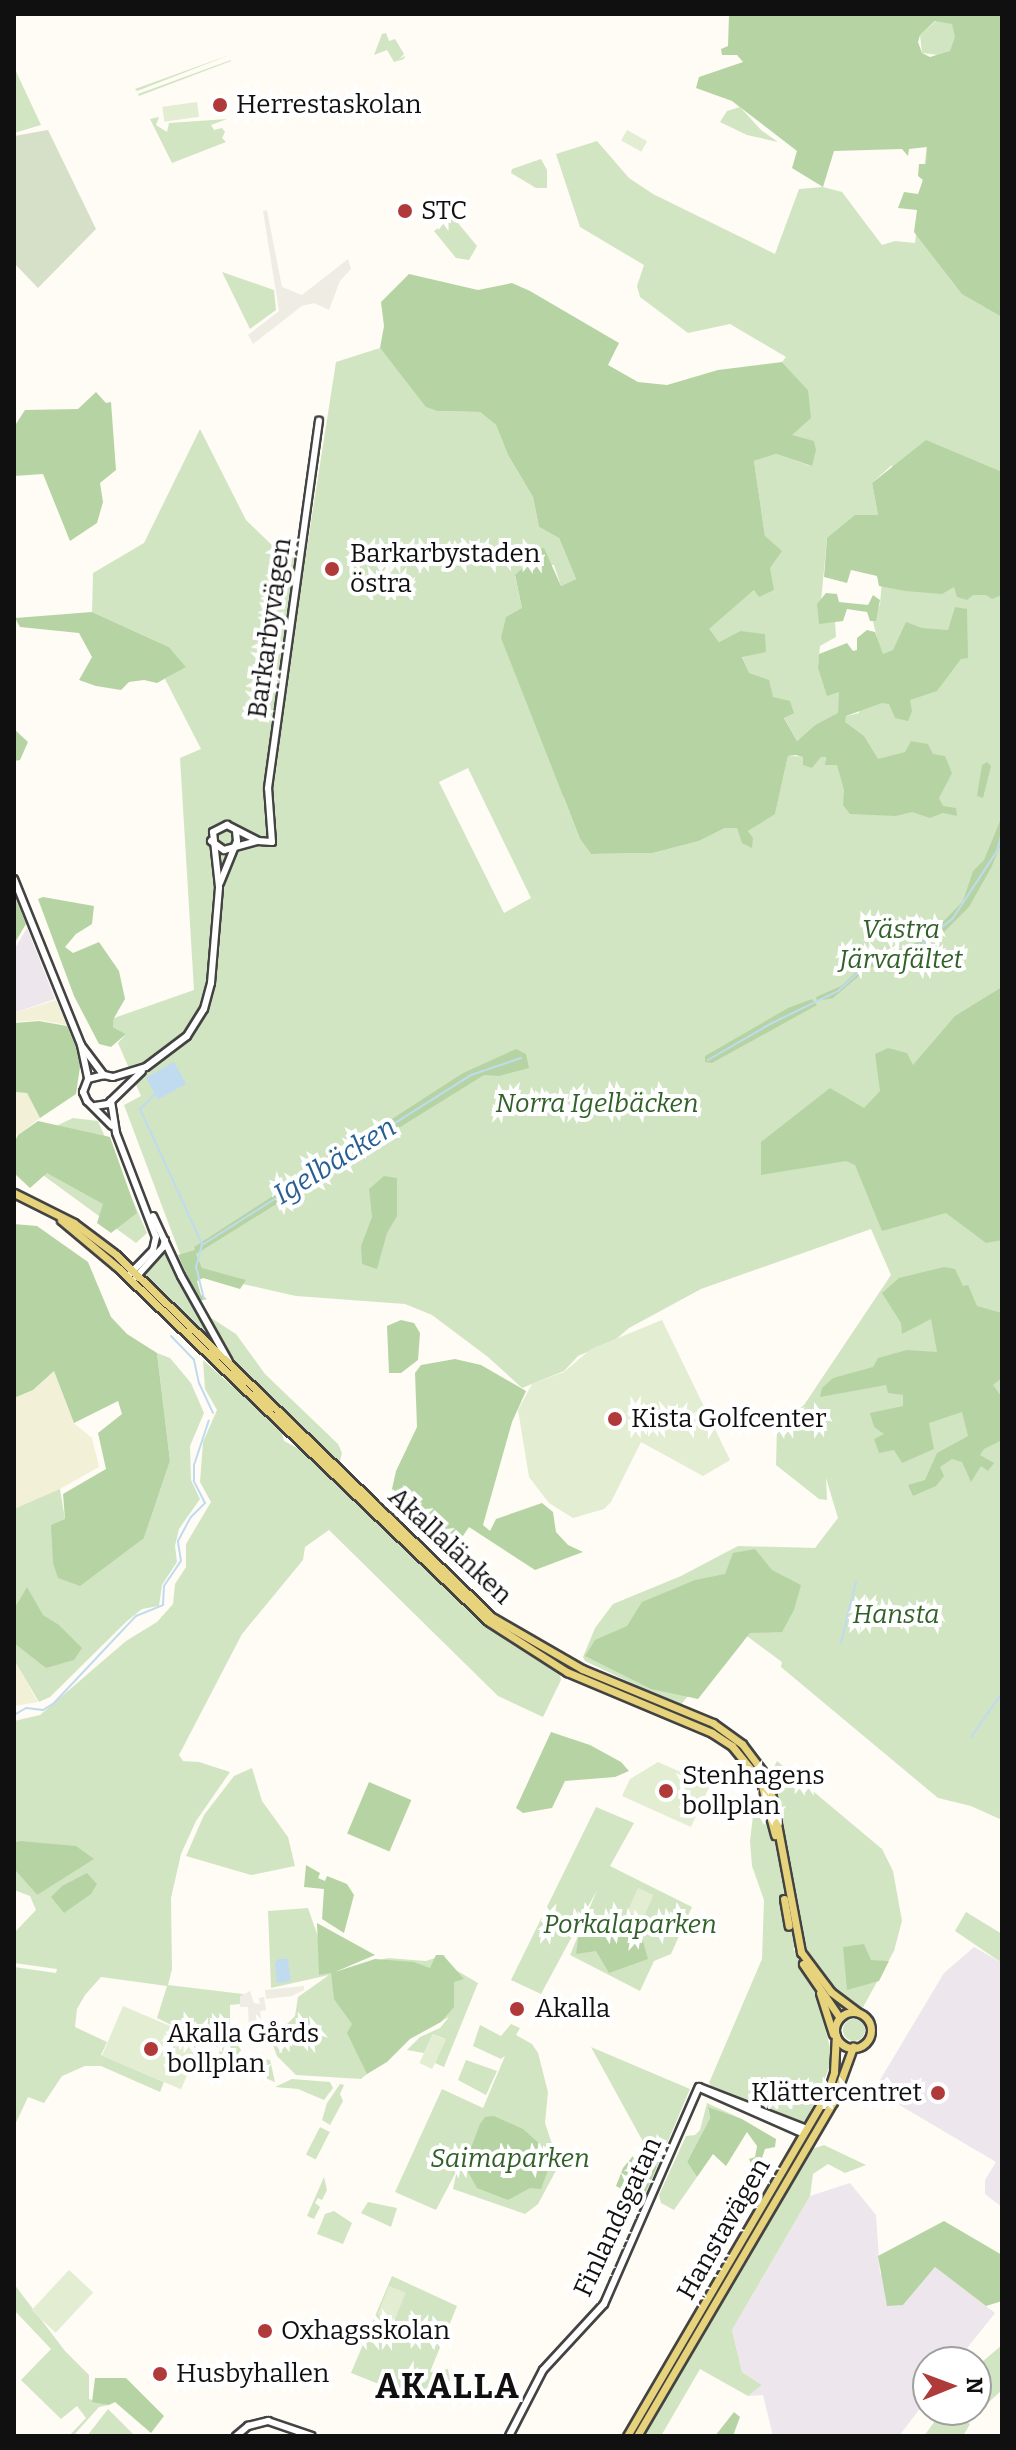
<!DOCTYPE html>
<meta charset="utf-8">
<style>
body{margin:0}
#map{position:relative;width:1016px;height:2450px;overflow:hidden;background:#fefcf5;font-family:Bitter,serif}
div>[style]{position:absolute}
[style*='--x']{left:calc(var(--x)*1px);top:calc(var(--y)*1px);width:calc(var(--w)*1px);rotate:calc(var(--a)*1deg)}
.industrial>*{inset:0;background:#ede6ed}
.farmland>*{inset:0;background:#f2f1d7}
.green>*{inset:0;background:#d2e5c2;transform-origin:0 0}
.round{border-radius:50%}
.forest>*{inset:0;background:#b6d4a3;transform-origin:0 0}
.cemetery>*{inset:0;background:#d6dfc7}
.pitch>*{inset:0;background:#e3edd2;transform-origin:0 0}
.plaza>*{inset:0;background:#efece3}
.water>*{inset:0;background:#c0dbef;transform-origin:0 0}
.stream>*{height:2px;margin:-1px;padding:0 1px;transform-origin:1px;border-radius:1px;background:#c0dbef}
.roads{filter:drop-shadow(2px 0 #434343) drop-shadow(-2px 0 #434343) drop-shadow(0 2px #434343) drop-shadow(0 -2px #434343)}
.minor>*{height:6px;margin:-3px;padding:0 3px;transform-origin:3px;border-radius:3px;background:#fff}
.major>*{height:7px;margin:-3.5px;padding:0 3.5px;transform-origin:3.5px;border-radius:3.5px;background:#e7d37b}
.major>.ring{margin:-3.5px;padding:0;box-sizing:content-box;background:none;border:7px solid #e7d37b;border-radius:50%}
.dots>*{width:22px;height:22px;translate:-50% -50%;box-sizing:border-box;border:4px solid #fff;border-radius:50%}
span{translate:-50% -50%;white-space:nowrap;text-align:center;line-height:1.15;-webkit-text-stroke:8px #fff;paint-order:stroke}
.poi-label{font-size:26px;color:#101010}
.left{translate:0 -50%;text-align:left}
.right{translate:-100% -50%;text-align:right}
.street-label{font-size:26px;color:#101010}
.park-label{font-size:26px;color:#316128;font-style:italic}
.water-label{font-size:28px;color:#285f94;font-style:italic}
.district-label{font-size:34px;color:#101010;font-weight:700;letter-spacing:2px}
.frame{position:absolute;inset:0;border:16px solid #101010;pointer-events:none}
.north{position:absolute;left:912px;top:2346px;width:80px;height:80px;box-sizing:border-box;background:#fff;border:2px solid #9f9f9f;border-radius:50%;rotate:89deg;font-size:22px;font-weight:700;line-height:32px;text-align:center;color:#101010}
.north::after{content:'';display:block;margin:auto;width:28px;height:36px;background:#b03a39;clip-path:polygon(50% 0,100% 100%,50% 72%,0 100%)}
</style>
<div id="map">
<div class="industrial">
<i style="clip-path:polygon(27px 928px,55px 999px,14px 1013px,14px 950px)"></i>
<i style="clip-path:polygon(974px 1947px,1002px 1963px,1002px 2207px,985px 2194px,985px 2180px,996px 2162px,874px 2090px,944px 1973px)"></i>
<i style="clip-path:polygon(850px 2183px,876px 2215px,880px 2273px,903px 2305px,935px 2267px,995px 2313px,956px 2362px,928px 2362px,928px 2398px,899px 2436px,773px 2436px,763px 2395px,748px 2396px,762px 2385px,742px 2372px,732px 2330px,810px 2196px)"></i>
</div>
<div class="farmland">
<i style="clip-path:polygon(56px 1000px,67px 1025px,39px 1020px,14px 1022px,14px 1013px)"></i>
<i style="clip-path:polygon(14px 1092px,27px 1093px,40px 1118px,18px 1135px,14px 1132px)"></i>
<i style="clip-path:polygon(54px 1371px,74px 1423px,92px 1438px,99px 1467px,44px 1498px,14px 1509px,14px 1398px,33px 1390px)"></i>
<i style="clip-path:polygon(14px 1660px,38px 1702px,14px 1706px)"></i>
</div>
<div class="green">
<i style="clip-path:polygon(evenodd,1002px 14px,1002px 1820px,971px 1806px,938px 1798px,781px 1667px,782px 1662px,740px 1631px,680px 1706px,585px 1661px,583px 1657px,595px 1628px,613px 1604px,681px 1576px,738px 1546px,815px 1548px,838px 1518px,826px 1478px,827px 1500px,819px 1499px,776px 1465px,777px 1427px,804px 1405px,891px 1275px,871px 1229px,701px 1289px,629px 1328px,615px 1340px,578px 1356px,564px 1371px,522px 1388px,488px 1357px,432px 1315px,405px 1304px,296px 1296px,247px 1285px,193px 1271px,185px 1255px,180px 1254px,124px 1105px,141px 1096px,118px 1043px,126px 1034px,113px 1027px,114px 1018px,194px 990px,180px 758px,201px 749px,165px 679px,185px 666px,169px 647px,92px 612px,93px 573px,144px 543px,200px 429px,246px 520px,276px 549px,306px 554px,336px 362px,380px 348px,427px 407px,437px 411px,480px 412px,496px 425px,508px 455px,533px 497px,539px 527px,559px 538px,576px 579px,561px 586px,554px 565px,526px 565px,515px 576px,564px 799px,580px 839px,591px 854px,653px 853px,699px 841px,725px 828px,737px 828px,751px 836px,748px 831px,775px 813px,788px 756px,826px 757px,825px 762px,846px 716px,859px 713px,877px 638px,873px 622px,880px 604px,892px 465px,872px 483px,878px 515px,827px 538px,819px 623px,835px 621px,836px 637px,820px 646px,818px 668px,840px 692px,838px 714px,815px 725px,797px 741px,773px 697px,749px 674px,742px 656px,740px 631px,719px 642px,708px 629px,754px 590px,765px 536px,754px 461px,776px 454px,811px 466px,792px 435px,808px 390px,782px 362px,786px 357px,730px 324px,688px 333px,640px 297px,637px 286px,644px 265px,580px 227px,556px 154px,597px 141px,629px 178px,653px 194px,775px 254px,799px 189px,823px 187px,842px 192px,882px 245px,895px 241px,915px 243px,938px 55px,922px 53px,920px 35px,936px 21px,1002px 14px,468px 768px,531px 898px,504px 913px,439px 782px,468px 768px)"></i>
<i style="clip-path:polygon(386px 33px,389px 41px,395px 39px,404px 54px,399px 59px,405px 56px,404px 59px,394px 62px,387px 50px,374px 55px,382px 34px)"></i>
<i style="clip-path:polygon(232px 54px,137px 91px,135px 89px)"></i>
<i style="clip-path:polygon(231px 61px,139px 96px,138px 94px,231px 60px)"></i>
<i style="clip-path:polygon(14px 67px,41px 125px,14px 133px)"></i>
<i style="clip-path:polygon(740px 107px,761px 130px,778px 142px,747px 135px,720px 122px,727px 111px)"></i>
<i style="clip-path:polygon(159px 117px,156px 125px,167px 132px,169px 123px,227px 119px,211px 125px,214px 130px,222px 128px,225px 132px,222px 138px,226px 142px,172px 163px,150px 119px)"></i>
<i style="clip-path:polygon(541px 159px,547px 170px,547px 188px,536px 188px,511px 173px,512px 169px)"></i>
<i style="clip-path:polygon(453px 217px,477px 246px,469px 260px,456px 258px,434px 231px)"></i>
<i style="clip-path:polygon(222px 272px,274px 290px,276px 310px,250px 329px)"></i>
<i style="clip-path:polygon(73px 1118px,98px 1121px,147px 1233px,136px 1243px,14px 1154px,33px 1137px)"></i>
<i style="clip-path:polygon(166px 1249px,187px 1294px,223px 1354px,143px 1275px)"></i>
<i style="clip-path:polygon(205px 1314px,236px 1334px,265px 1374px,338px 1444px,342px 1453px,339px 1465px,240px 1371px)"></i>
<i style="clip-path:polygon(157px 1353px,170px 1358px,191px 1383px,204px 1413px,190px 1446px,191px 1480px,200px 1499px,179px 1529px,175px 1546px,177px 1562px,162px 1585px,159px 1606px,142px 1609px,127px 1621px,50px 1697px,39px 1702px,14px 1660px,14px 1509px,60px 1489px,65px 1519px,144px 1538px,170px 1461px)"></i>
<i style="clip-path:polygon(203px 1360px,281px 1429px,284px 1441px,303px 1451px,476px 1618px,560px 1674px,561px 1680px,543px 1717px,498px 1696px,329px 1530px,305px 1547px,303px 1560px,242px 1634px,179px 1755px,183px 1761px,199px 1762px,230px 1772px,196px 1821px,181px 1854px,171px 1898px,172px 1969px,168px 1985px,243px 1994px,240px 2004px,230px 2005px,230px 2028px,244px 2036px,243px 2055px,270px 2060px,275px 2082px,225px 2062px,229px 2040px,235px 2033px,228px 2036px,220px 2060px,219px 2048px,157px 2018px,167px 1986px,101px 1977px,85px 1995px,77px 2009px,75px 2027px,107px 2042px,101px 2055px,164px 2082px,160px 2092px,101px 2066px,85px 2066px,62px 2076px,44px 2103px,28px 2097px,14px 2127px,14px 1967px,56px 1973px,57px 1969px,14px 1963px,14px 1933px,36px 1910px,30px 1896px,14px 1890px,14px 1869px,37px 1895px,57px 1880px,62px 1846px,14px 1843px,14px 1721px,40px 1715px,126px 1641px,157px 1622px,173px 1604px,175px 1584px,186px 1567px,186px 1544px,211px 1502px,200px 1482px,203px 1442px,217px 1410px,205px 1389px)"></i>
<i style="clip-path:polygon(777px 1761px,882px 1849px,893px 1871px,902px 1921px,894px 1951px,862px 2009px,842px 1996px,822px 1976px,803px 1945px,793px 1948px,819px 2001px,830px 2048px,830px 2066px,806px 2121px,799px 2123px,712px 2087px,709px 2083px,762px 1959px,764px 1900px,752px 1866px,750px 1841px,754px 1808px)"></i>
<i style="clip-path:polygon(252px 1768px,262px 1801px,288px 1837px,295px 1866px,251px 1875px,186px 1856px,204px 1815px,234px 1776px)"></i>
<i style="clip-path:polygon(596px 1807px,634px 1823px,610px 1866px,692px 1907px,671px 1954px,654px 1961px,640px 1991px,570px 1955px,597px 1890px,541px 1994px,511px 1980px)"></i>
<i style="clip-path:polygon(308px 1908px,332px 1977px,347px 1968px,388px 1958px,426px 1961px,444px 1955px,449px 1966px,478px 1983px,444px 2067px,435px 2063px,445px 2039px,433px 2034px,424px 2053px,407px 2050px,420px 2037px,440px 2028px,449px 2017px,410px 2038px,361px 2079px,296px 2075px,277px 2056px,273px 2045px,281px 2039px,281px 2030px,295px 2016px,298px 1997px,329px 1975px,271px 1988px,268px 1911px)"></i>
<i style="clip-path:polygon(966px 1912px,1002px 1934px,1002px 1963px,955px 1931px)"></i>
<i class="round" style="left:843px;top:2019px;width:22px;height:22px"></i>
<i style="clip-path:polygon(511px 2024px,520px 2028px,516px 2035px,532px 2044px,538px 2053px,548px 2092px,545px 2123px,559px 2165px,538px 2204px,525px 2214px,453px 2189px,457px 2170px,436px 2210px,395px 2192px,442px 2089px,483px 2108px,505px 2056px,501px 2059px,473px 2046px,480px 2025px,501px 2036px)"></i>
<i style="clip-path:polygon(591px 2047px,690px 2089px,657px 2167px,647px 2149px)"></i>
<i style="clip-path:polygon(466px 2060px,497px 2071px,486px 2095px,458px 2080px)"></i>
<i style="clip-path:polygon(292px 2079px,330px 2082px,333px 2088px,324px 2100px,298px 2089px,275px 2087px)"></i>
<i style="clip-path:polygon(340px 2084px,344px 2085px,340px 2094px,343px 2101px,330px 2125px,322px 2120px,327px 2103px)"></i>
<i style="clip-path:polygon(707px 2103px,742px 2119px,708px 2108px,710px 2118px,687px 2162px,697px 2177px,674px 2210px,661px 2203px,659px 2195px,686px 2136px,695px 2135px,700px 2130px)"></i>
<i style="left:320px;top:2127px;width:11px;height:31px;rotate:27deg"></i>
<i style="clip-path:polygon(824px 2145px,866px 2165px,845px 2173px,828px 2164px,813px 2174px,810px 2196px,732px 2330px,742px 2372px,762px 2385px,748px 2396px,700px 2369px,661px 2436px,642px 2436px,809px 2150px)"></i>
<i style="clip-path:polygon(324px 2177px,327px 2190px,322px 2200px,318px 2198px,315px 2203px,320px 2207px,314px 2219px,307px 2216px)"></i>
<i style="clip-path:polygon(368px 2202px,397px 2208px,391px 2227px,361px 2213px)"></i>
<i style="clip-path:polygon(334px 2211px,352px 2223px,343px 2244px,317px 2234px,325px 2214px)"></i>
<i style="clip-path:polygon(392px 2276px,457px 2306px,430px 2372px,448px 2369px,450px 2381px,421px 2390px,416px 2399px,406px 2395px,392px 2400px,394px 2390px,351px 2373px)"></i>
<i style="clip-path:polygon(14px 2284px,65px 2351px,89px 2375px,89px 2399px,109px 2405px,99px 2407px,73px 2436px,69px 2436px,86px 2418px,77px 2406px,61px 2419px,21px 2380px,51px 2349px,14px 2310px)"></i>
<i style="clip-path:polygon(1002px 2345px,1002px 2390px,967px 2422px,970px 2424px,963px 2436px,924px 2436px,943px 2410px,976px 2410px,976px 2367px)"></i>
<i style="clip-path:polygon(108px 2409px,134px 2435px,133px 2436px,87px 2436px)"></i>
</div>
<div class="forest">
<i style="clip-path:polygon(evenodd,729px 14px,1002px 14px,1002px 317px,962px 294px,914px 232px,917px 210px,898px 208px,904px 192px,918px 194px,923px 180px,918px 176px,919px 164px,926px 164px,927px 147px,909px 149px,908px 156px,902px 149px,834px 151px,823px 187px,792px 168px,797px 151px,732px 101px,696px 88px,699px 77px,743px 62px,737px 55px,722px 55px,721px 49px,728px 46px,729px 14px,935px 21px,952px 24px,955px 37px,950px 51px,930px 57px,922px 53px,918px 42px,920px 35px,935px 21px)"></i>
<i style="clip-path:polygon(409px 274px,478px 290px,512px 283px,530px 291px,619px 343px,608px 365px,638px 382px,667px 385px,718px 370px,782px 362px,808px 390px,811px 418px,792px 435px,814px 441px,816px 450px,812px 466px,776px 454px,754px 461px,765px 536px,782px 551px,770px 568px,774px 590px,759px 597px,754px 590px,709px 629px,719px 642px,740px 631px,765px 634px,766px 652px,742px 657px,749px 673px,769px 680px,773px 697px,790px 701px,794px 713px,784px 718px,797px 741px,815px 725px,838px 713px,839px 692px,827px 696px,818px 668px,819px 654px,847px 643px,853px 651px,857px 650px,857px 638px,867px 630px,875px 632px,883px 654px,893px 650px,906px 622px,922px 628px,948px 630px,955px 607px,967px 609px,968px 658px,961px 659px,937px 691px,910px 700px,912px 711px,908px 721px,895px 718px,889px 704px,882px 703px,846px 716px,845px 722px,864px 736px,878px 759px,905px 752px,911px 741px,928px 744px,933px 754px,945px 756px,952px 773px,939px 798px,943px 806px,956px 808px,957px 816px,943px 813px,930px 818px,912px 812px,896px 816px,850px 814px,843px 805px,844px 790px,837px 765px,825px 765px,826px 757px,821px 757px,812px 768px,803px 765px,803px 757px,796px 755px,788px 756px,775px 814px,748px 831px,753px 838px,752px 848px,742px 843px,737px 828px,725px 828px,699px 841px,653px 853px,591px 854px,580px 839px,501px 638px,506px 617px,522px 608px,515px 575px,526px 565px,523px 551px,544px 548px,561px 586px,576px 579px,559px 538px,539px 527px,533px 497px,508px 455px,496px 425px,480px 412px,437px 411px,426px 407px,380px 348px,384px 326px,381px 302px)"></i>
<i style="clip-path:polygon(96px 392px,106px 403px,111px 402px,116px 470px,100px 483px,103px 502px,97px 523px,70px 541px,43px 474px,14px 476px,14px 427px,25px 410px,78px 409px)"></i>
<i style="clip-path:polygon(926px 440px,1002px 472px,1002px 595px,992px 599px,986px 595px,973px 595px,967px 600px,957px 597px,954px 587px,942px 594px,905px 591px,879px 586px,877px 576px,851px 570px,847px 583px,824px 577px,827px 538px,855px 515px,878px 515px,872px 483px)"></i>
<i style="clip-path:polygon(826px 593px,837px 594px,839px 602px,868px 605px,873px 595px,880px 600px,876px 621px,870px 621px,867px 612px,847px 609px,843px 621px,819px 624px,817px 604px)"></i>
<i style="clip-path:polygon(92px 612px,169px 647px,186px 667px,157px 683px,144px 680px,129px 682px,121px 690px,96px 686px,79px 680px,92px 657px,79px 633px,20px 627px,15px 618px)"></i>
<i style="clip-path:polygon(14px 729px,28px 742px,20px 760px,14px 761px)"></i>
<i style="clip-path:polygon(987px 762px,991px 766px,983px 798px,977px 796px,982px 765px)"></i>
<i style="clip-path:polygon(1002px 816px,1002px 842px,991px 868px,969px 907px,944px 932px,920px 948px,867px 969px,833px 998px,817px 1001px,816px 997px,841px 986px,876px 954px,884px 955px,924px 940px,941px 924px,963px 901px,973px 871px,984px 860px)"></i>
<i style="clip-path:polygon(14px 895px,26px 924px,14px 944px)"></i>
<i style="clip-path:polygon(43px 897px,94px 906px,92px 924px,76px 934px,65px 947px,73px 953px,99px 942px,119px 971px,125px 999px,114px 1018px,113px 1027px,126px 1034px,111px 1047px,99px 1044px,74px 996px,38px 899px)"></i>
<i style="clip-path:polygon(1002px 987px,1002px 1240px,986px 1243px,946px 1213px,882px 1231px,855px 1165px,846px 1161px,761px 1175px,761px 1142px,830px 1088px,864px 1108px,880px 1091px,875px 1054px,888px 1048px,907px 1053px,913px 1065px,955px 1016px)"></i>
<i style="clip-path:polygon(812px 999px,817px 1005px,712px 1063px,705px 1062px,705px 1056px,788px 1008px)"></i>
<i style="clip-path:polygon(39px 1021px,67px 1026px,81px 1060px,76px 1094px,40px 1118px,27px 1093px,14px 1092px,14px 1023px)"></i>
<i style="clip-path:polygon(516px 1049px,526px 1054px,529px 1068px,499px 1076px,484px 1075px,196px 1254px,202px 1268px,246px 1280px,240px 1289px,203px 1278px,197px 1281px,201px 1295px,207px 1299px,199px 1301px,178px 1255px,195px 1250px,194px 1247px,463px 1073px)"></i>
<i style="clip-path:polygon(38px 1121px,110px 1137px,137px 1213px,111px 1233px,97px 1223px,103px 1204px,47px 1173px,30px 1188px,14px 1173px,14px 1143px,18px 1135px)"></i>
<i style="clip-path:polygon(384px 1176px,397px 1178px,397px 1216px,387px 1233px,377px 1269px,362px 1264px,361px 1246px,372px 1217px,369px 1189px)"></i>
<i style="clip-path:polygon(14px 1224px,37px 1226px,88px 1262px,111px 1317px,127px 1334px,157px 1353px,170px 1461px,144px 1538px,80px 1586px,58px 1578px,53px 1563px,51px 1525px,65px 1519px,63px 1494px,106px 1469px,98px 1433px,122px 1414px,118px 1401px,74px 1423px,54px 1371px,33px 1390px,14px 1398px)"></i>
<i style="clip-path:polygon(944px 1267px,955px 1269px,963px 1286px,968px 1285px,977px 1306px,1002px 1313px,1002px 1378px,993px 1385px,1002px 1397px,1002px 1440px,984px 1449px,980px 1455px,994px 1463px,988px 1471px,981px 1466px,971px 1482px,962px 1462px,952px 1459px,940px 1467px,944px 1476px,936px 1486px,913px 1496px,908px 1485px,925px 1480px,937px 1453px,968px 1436px,962px 1412px,929px 1423px,934px 1449px,902px 1463px,894px 1450px,879px 1453px,874px 1439px,884px 1434px,874px 1427px,870px 1413px,903px 1406px,903px 1395px,888px 1393px,886px 1385px,820px 1397px,822px 1388px,833px 1378px,873px 1367px,878px 1358px,907px 1350px,937px 1352px,931px 1319px,902px 1334px,901px 1323px,882px 1293px,899px 1278px)"></i>
<i style="clip-path:polygon(401px 1320px,414px 1323px,420px 1333px,418px 1360px,401px 1373px,389px 1373px,387px 1326px)"></i>
<i style="clip-path:polygon(455px 1359px,481px 1365px,526px 1391px,512px 1422px,483px 1525px,490px 1531px,496px 1519px,542px 1503px,553px 1512px,556px 1532px,568px 1545px,583px 1552px,535px 1570px,469px 1527px,450px 1555px,402px 1510px,392px 1489px,396px 1471px,417px 1427px,415px 1373px,421px 1365px)"></i>
<i style="clip-path:polygon(755px 1549px,772px 1570px,801px 1585px,794px 1610px,782px 1632px,750px 1633px,698px 1699px,651px 1689px,585px 1656px,595px 1640px,627px 1626px,642px 1602px,695px 1580px,725px 1574px,733px 1553px)"></i>
<i style="clip-path:polygon(27px 1587px,43px 1615px,59px 1625px,82px 1648px,74px 1660px,46px 1668px,14px 1643px,14px 1609px)"></i>
<i style="clip-path:polygon(551px 1732px,590px 1745px,621px 1762px,629px 1771px,615px 1777px,565px 1781px,552px 1808px,523px 1813px,516px 1808px)"></i>
<i style="left:369px;top:1782px;width:46px;height:56px;rotate:23deg"></i>
<i style="clip-path:polygon(20px 1841px,76px 1846px,94px 1859px,37px 1895px,14px 1869px,14px 1843px)"></i>
<i style="clip-path:polygon(306px 1865px,320px 1873px,318px 1878px,325px 1881px,327px 1876px,347px 1884px,354px 1895px,344px 1933px,322px 1919px,324px 1889px,304px 1887px)"></i>
<i style="clip-path:polygon(87px 1873px,97px 1884px,91px 1894px,64px 1913px,51px 1897px,62px 1886px)"></i>
<i style="clip-path:polygon(317px 1923px,375px 1955px,335px 1972px,375px 1959px,414px 1962px,430px 1968px,436px 1955px,443px 1955px,464px 1979px,454px 1982px,454px 2007px,441px 2022px,410px 2039px,387px 2062px,367px 2074px,347px 2033px,352px 2024px,334px 1999px,331px 1973px,319px 1975px)"></i>
<i style="clip-path:polygon(612px 1925px,639px 1927px,648px 1959px,609px 1973px,596px 1951px,576px 1954px,579px 1932px)"></i>
<i style="clip-path:polygon(864px 1944px,871px 1960px,889px 1961px,879px 1981px,847px 1990px,843px 1947px)"></i>
<i style="clip-path:polygon(708px 2107px,742px 2119px,776px 2139px,775px 2147px,765px 2149px,760px 2164px,752px 2166px,749px 2159px,755px 2157px,757px 2146px,747px 2132px,726px 2166px,713px 2154px,697px 2177px,687px 2162px,710px 2118px)"></i>
<i style="clip-path:polygon(494px 2116px,523px 2129px,540px 2144px,547px 2155px,548px 2170px,541px 2189px,530px 2188px,508px 2200px,477px 2188px,468px 2172px,467px 2158px,480px 2124px,485px 2117px)"></i>
<i style="clip-path:polygon(647px 2149px,657px 2167px,642px 2201px,616px 2186px,623px 2168px,632px 2157px)"></i>
<i style="clip-path:polygon(944px 2221px,1002px 2255px,1002px 2301px,986px 2306px,935px 2267px,903px 2305px,887px 2306px,878px 2256px)"></i>
<i style="clip-path:polygon(95px 2378px,126px 2378px,164px 2416px,151px 2433px,115px 2402px,109px 2405px,92px 2402px)"></i>
<i style="clip-path:polygon(734px 2412px,740px 2417px,733px 2436px,715px 2436px)"></i>
</div>
<div class="cemetery">
<i style="clip-path:polygon(48px 130px,96px 229px,38px 288px,14px 263px,14px 136px)"></i>
</div>
<div class="pitch">
<i style="left:197px;top:102px;width:15px;height:35px;rotate:82deg"></i>
<i style="left:627px;top:130px;width:23px;height:12px;rotate:29deg"></i>
<i style="clip-path:polygon(662px 1320px,730px 1460px,703px 1476px,641px 1442px,611px 1502px,604px 1509px,573px 1518px,549px 1503px,529px 1477px,518px 1410px,532px 1384px,564px 1372px,591px 1349px)"></i>
<i style="clip-path:polygon(658px 1762px,710px 1785px,691px 1827px,622px 1796px,630px 1779px)"></i>
<i style="left:638px;top:1888px;width:17px;height:26px;rotate:24deg"></i>
<i style="left:123px;top:2006px;width:86px;height:54px;rotate:23deg"></i>
<i style="left:433px;top:2034px;width:14px;height:32px;rotate:25deg"></i>
<i style="left:69px;top:2270px;width:33px;height:55px;rotate:43deg"></i>
<i style="left:389px;top:2286px;width:18px;height:30px;rotate:22deg"></i>
</div>
<div class="plaza">
<i style="clip-path:polygon(267px 210px,282px 287px,302px 295px,348px 259px,351px 269px,340px 281px,329px 310px,314px 303px,302px 306px,253px 344px,248px 335px,279px 311px,263px 211px)"></i>
<i style="clip-path:polygon(304px 1986px,304px 1990px,292px 1996px,266px 1999px,265px 1990px)"></i>
<i style="clip-path:polygon(250px 1991px,254px 2003px,260px 2004px,259px 1998px,264px 1997px,266px 2010px,260px 2011px,264px 2040px,261px 2034px,236px 2033px,236px 2029px,249px 2028px,248px 2007px,240px 2007px,240px 1996px)"></i>
</div>
<div class="water">
<i style="left:174px;top:1062px;width:25px;height:32px;rotate:61deg"></i>
<i style="clip-path:polygon(278px 1959px,288px 1959px,291px 1981px,277px 1983px,275px 1963px)"></i>
</div>
<div class="stream">
<i style="--x:708;--y:1060;--w:72;--a:-30.1"></i>
<i style="--x:770;--y:1024;--w:76;--a:-25.9"></i>
<i style="--x:838;--y:991;--w:40;--a:-42"></i>
<i style="--x:868;--y:964;--w:56;--a:-19.7"></i>
<i style="--x:921;--y:945;--w:42;--a:-40.2"></i>
<i style="--x:953;--y:918;--w:80;--a:-56.7"></i>
<i style="--x:997;--y:851;--w:20;--a:-75"></i>
<i style="--x:156;--y:1093;--w:23;--a:135"></i>
<i style="--x:140;--y:1109;--w:149;--a:65.3"></i>
<i style="--x:204;--y:1299;--w:33;--a:-104"></i>
<i style="--x:196;--y:1267;--w:23;--a:-75"></i>
<i style="--x:202;--y:1245;--w:318;--a:-32.3"></i>
<i style="--x:471;--y:1075;--w:53;--a:-18.8"></i>
<i style="--x:171;--y:1336;--w:33;--a:46"></i>
<i style="--x:194;--y:1360;--w:24;--a:78"></i>
<i style="--x:199;--y:1383;--w:33;--a:65"></i>
<i style="--x:841;--y:1643;--w:63;--a:-76.2"></i>
<i style="--x:14;--y:1715;--w:14;--a:-30"></i>
<i style="--x:26;--y:1708;--w:17;--a:7"></i>
<i style="--x:43;--y:1710;--w:13;--a:-32"></i>
<i style="--x:54;--y:1703;--w:120;--a:-46.7"></i>
<i style="--x:136;--y:1616;--w:29;--a:-22"></i>
<i style="--x:163;--y:1605;--w:19;--a:-87"></i>
<i style="--x:164;--y:1586;--w:30;--a:-56"></i>
<i style="--x:181;--y:1561;--w:20;--a:-99"></i>
<i style="--x:178;--y:1541;--w:27;--a:-62"></i>
<i style="--x:191;--y:1517;--w:20;--a:-45"></i>
<i style="--x:205;--y:1503;--w:25;--a:-117"></i>
<i style="--x:194;--y:1481;--w:16;--a:-90"></i>
<i style="--x:194;--y:1465;--w:47;--a:-71.6"></i>
<i style="--x:971;--y:1737;--w:54;--a:-54.8"></i>
</div>
<div class="roads">
<div class="minor">
<i style="--x:211;--y:841;--w:16;--a:35"></i>
<i style="--x:224;--y:850;--w:35;--a:-15"></i>
<i style="--x:258;--y:841;--w:14;--a:4"></i>
<i style="--x:272;--y:842;--w:54;--a:-94.2"></i>
<i style="--x:268;--y:788;--w:371;--a:-82.1"></i>
<i style="--x:14;--y:879;--w:179;--a:68"></i>
<i style="--x:81;--y:1045;--w:35;--a:78"></i>
<i style="--x:220;--y:883;--w:45;--a:-68"></i>
<i style="--x:237;--y:841;--w:10;--a:-96"></i>
<i style="--x:81;--y:1045;--w:38;--a:53"></i>
<i style="--x:104;--y:1075;--w:9;--a:13"></i>
<i style="--x:113;--y:1077;--w:34;--a:-17"></i>
<i style="--x:146;--y:1067;--w:51;--a:-37.1"></i>
<i style="--x:187;--y:1036;--w:32;--a:-58"></i>
<i style="--x:204;--y:1009;--w:27;--a:-75"></i>
<i style="--x:211;--y:983;--w:96;--a:-85.2"></i>
<i style="--x:219;--y:887;--w:55;--a:-96.2"></i>
<i style="--x:213;--y:832;--w:16;--a:-27"></i>
<i style="--x:227;--y:825;--w:34;--a:27"></i>
<i style="--x:104;--y:1075;--w:16;--a:166"></i>
<i style="--x:88;--y:1079;--w:14;--a:111"></i>
<i style="--x:83;--y:1092;--w:10;--a:66"></i>
<i style="--x:87;--y:1101;--w:35;--a:45"></i>
<i style="--x:111;--y:1101;--w:32;--a:81"></i>
<i style="--x:116;--y:1133;--w:111;--a:69"></i>
<i style="--x:156;--y:1237;--w:13;--a:103"></i>
<i style="--x:153;--y:1250;--w:37;--a:134"></i>
<i style="--x:95;--y:1106;--w:13;--a:-9"></i>
<i style="--x:108;--y:1104;--w:47;--a:-44.1"></i>
<i style="--x:153;--y:1216;--w:66;--a:65"></i>
<i style="--x:181;--y:1276;--w:98;--a:60.8"></i>
<i style="--x:136;--y:1277;--w:40;--a:-48"></i>
<i style="--x:163;--y:1247;--w:7;--a:-74"></i>
<i style="--x:699;--y:2087;--w:116;--a:21.3"></i>
<i style="--x:702;--y:2089;--w:111;--a:23.8"></i>
<i style="--x:236;--y:2436;--w:16;--a:-40"></i>
<i style="--x:248;--y:2426;--w:21;--a:-14"></i>
<i style="--x:268;--y:2421;--w:46;--a:18.8"></i>
<i style="--x:509;--y:2436;--w:74;--a:-62.7"></i>
<i style="--x:543;--y:2370;--w:90;--a:-47.3"></i>
<i style="--x:604;--y:2304;--w:237;--a:-66.4"></i>
</div>
<div class="major">
<i style="--x:14;--y:1193;--w:67;--a:26.6"></i>
<i style="--x:74;--y:1223;--w:50;--a:36.9"></i>
<i style="--x:114;--y:1253;--w:525;--a:43.92"></i>
<i style="--x:492;--y:1617;--w:104;--a:30"></i>
<i style="--x:582;--y:1669;--w:142;--a:22.4"></i>
<i style="--x:713;--y:1723;--w:36;--a:36"></i>
<i style="--x:742;--y:1744;--w:36;--a:53"></i>
<i style="--x:764;--y:1773;--w:25;--a:72"></i>
<i style="--x:772;--y:1797;--w:158;--a:79.4"></i>
<i style="--x:801;--y:1952;--w:50;--a:53.1"></i>
<i style="--x:831;--y:1992;--w:35;--a:37"></i>
<i style="--x:61;--y:1220;--w:73;--a:40"></i>
<i style="--x:117;--y:1267;--w:514;--a:43.66"></i>
<i style="--x:489;--y:1622;--w:93;--a:32.7"></i>
<i style="--x:567;--y:1672;--w:157;--a:22.8"></i>
<i style="--x:712;--y:1733;--w:24;--a:33"></i>
<i style="--x:732;--y:1746;--w:46;--a:51.1"></i>
<i style="--x:761;--y:1782;--w:55;--a:75.2"></i>
<i style="--x:784;--y:1899;--w:27;--a:80"></i>
<i style="--x:803;--y:1964;--w:65;--a:55.6"></i>
<i style="--x:820;--y:1993;--w:43;--a:72.4"></i>
<i class="ring" style="left:835px;top:2012px;width:29px;height:29px"></i>
<i style="--x:627;--y:2436;--w:396;--a:-59.7"></i>
<i style="--x:827;--y:2094;--w:23;--a:-72"></i>
<i style="--x:834;--y:2072;--w:36;--a:-87"></i>
<i style="--x:637;--y:2436;--w:387;--a:-59.6"></i>
<i style="--x:833;--y:2102;--w:59;--a:-70"></i>
</div>
</div>
<div class="dots">
<i style="left:220px;top:105px;background:#b03a39"></i>
<i style="left:405px;top:211px;background:#b03a39"></i>
<i style="left:332px;top:569px;background:#b03a39"></i>
<i style="left:615px;top:1419px;background:#b03a39"></i>
<i style="left:666px;top:1791px;background:#b03a39"></i>
<i style="left:517px;top:2009px;background:#b03a39"></i>
<i style="left:151px;top:2049px;background:#b03a39"></i>
<i style="left:938px;top:2093px;background:#b03a39"></i>
<i style="left:265px;top:2331px;background:#b03a39"></i>
<i style="left:160px;top:2374px;background:#b03a39"></i>
</div>
<div class="poi-label">
<span class="left" style="left:236px;top:105px">Herrestaskolan</span>
<span class="left" style="left:421px;top:211px">STC</span>
<span class="left" style="left:350px;top:569px">Barkarbystaden<br>östra</span>
<span class="left" style="left:631px;top:1419px">Kista Golfcenter</span>
<span class="left" style="left:682px;top:1791px">Stenhagens<br>bollplan</span>
<span class="left" style="left:535px;top:2009px">Akalla</span>
<span class="left" style="left:167px;top:2049px">Akalla Gårds<br>bollplan</span>
<span class="right" style="left:922px;top:2093px">Klättercentret</span>
<span class="left" style="left:281px;top:2331px">Oxhagsskolan</span>
<span class="left" style="left:176px;top:2374px">Husbyhallen</span>
</div>
<div class="street-label">
<span style="left:270px;top:628px;rotate:-82deg">Barkarbyvägen</span>
<span style="left:450px;top:1546px;rotate:43deg">Akallalänken</span>
<span style="left:618px;top:2217px;rotate:-65deg">Finlandsgatan</span>
<span style="left:724px;top:2229px;rotate:-60deg">Hanstavägen</span>
</div>
<div class="park-label">
<span style="left:901px;top:945px">Västra<br>Järvafältet</span>
<span style="left:597px;top:1104px">Norra Igelbäcken</span>
<span style="left:896px;top:1615px">Hansta</span>
<span style="left:630px;top:1925px">Porkalaparken</span>
<span style="left:510px;top:2159px">Saimaparken</span>
</div>
<div class="water-label">
<span style="left:335px;top:1161px;rotate:-32deg">Igelbäcken</span>
</div>
<div class="district-label">
<span style="left:448px;top:2387px">AKALLA</span>
</div>
<div class="frame"></div>
<div class="north">N</div>
</div>
